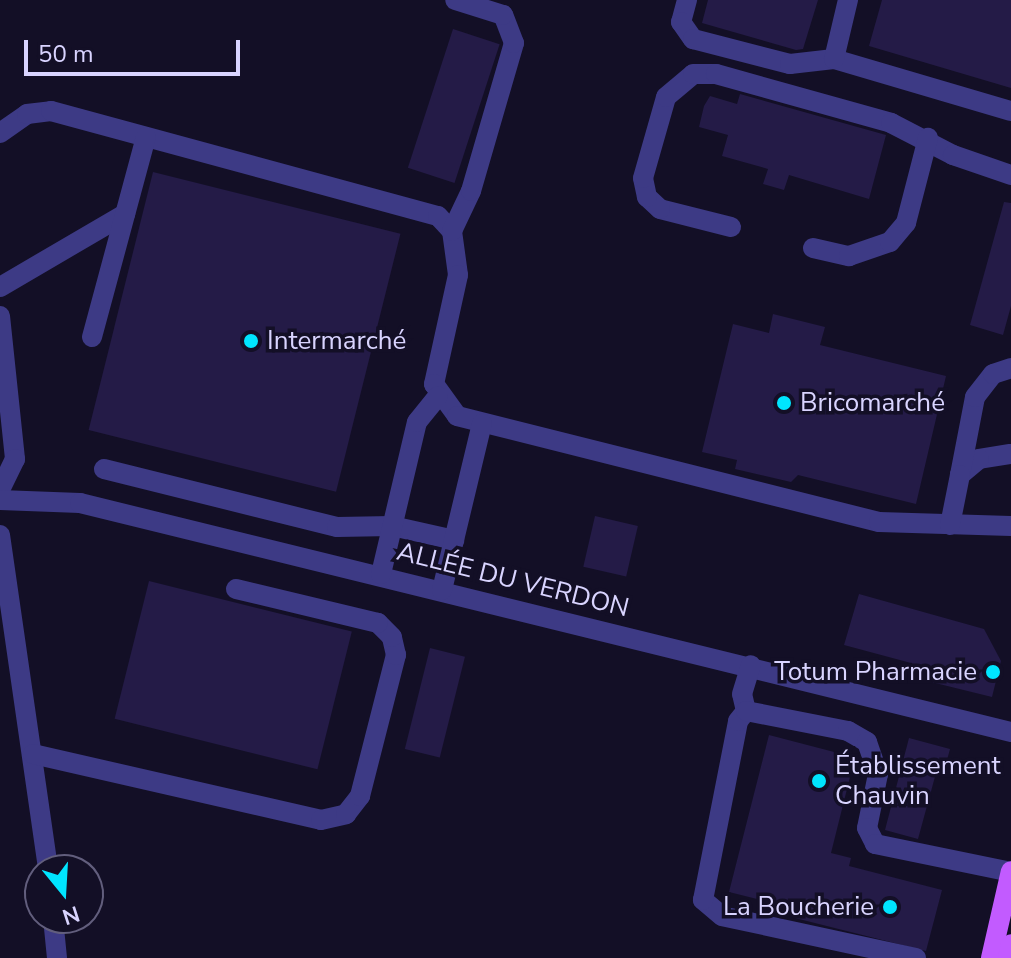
<!DOCTYPE html>
<meta charset="utf-8">
<style>
body{margin:0}
#map{position:relative;width:1011px;height:958px;overflow:hidden;background:#130f26;font-family:"Nunito Sans",sans-serif}
div>[style]{position:absolute}
[style*='--x']{left:calc(var(--x)*1px);top:calc(var(--y)*1px);width:calc(var(--w)*1px);rotate:calc(var(--a)*1deg)}
.building>*{inset:0;background:#241b47;transform-origin:0 0}
.minor>*{height:20px;margin:-10px;padding:0 10px;transform-origin:10px;border-radius:10px;background:#3d3a85}
.major>*{height:20px;margin:-10px;padding:0 10px;transform-origin:10px;border-radius:10px;background:#c25bff}
.dots>*{width:22px;height:22px;translate:-50% -50%;box-sizing:border-box;border:4px solid #130f26;border-radius:50%}
span{translate:-50% -50%;white-space:nowrap;text-align:center;line-height:1.15;-webkit-text-stroke:7px #130f26;paint-order:stroke}
.poi-label{font-size:26px;color:#d9d4ff}
.left{translate:0 -50%;text-align:left}
.right{translate:-100% -50%;text-align:right}
.street-label{font-size:26px;color:#d9d4ff}
.north{position:absolute;left:24px;top:854px;width:80px;height:80px;box-sizing:border-box;background:#130f26;border:2px solid #625e7d;border-radius:50%;rotate:162deg;font-size:22px;font-weight:700;line-height:32px;text-align:center;color:#d9d4ff}
.north::after{content:'';display:block;margin:auto;width:28px;height:36px;background:#00e5ff;clip-path:polygon(50% 0,100% 100%,50% 72%,0 100%)}
.scale{position:absolute;left:24px;top:40px;width:216px;height:36px;box-sizing:border-box;border:4px solid #d9d4ff;border-top:0;padding-left:10px;font-size:24px;line-height:28px;white-space:nowrap;color:#d9d4ff;-webkit-text-stroke:6px #130f26;paint-order:stroke}
</style>
<div id="map">
<div class="building">
<i style="clip-path:polygon(708px 0,818px 0,803px 49px,796px 50px,702px 23px)"></i>
<i style="clip-path:polygon(882px 0,1011px 0,1011px 88px,869px 46px)"></i>
<i style="left:453px;top:29px;width:49px;height:146px;rotate:18deg"></i>
<i style="clip-path:polygon(740px 94px,886px 135px,869px 199px,789px 175px,784px 190px,763px 184px,768px 169px,722px 156px,728px 135px,699px 127px,704px 106px,710px 96px,737px 104px)"></i>
<i style="left:153px;top:172px;width:255px;height:266px;rotate:14deg"></i>
<i style="clip-path:polygon(1004px 202px,1011px 203px,1011px 306px,1003px 335px,970px 325px)"></i>
<i style="clip-path:polygon(773px 314px,825px 327px,820px 345px,946px 376px,916px 504px,798px 475px,791px 482px,735px 469px,737px 460px,702px 452px,733px 324px,769px 333px)"></i>
<i style="left:595px;top:516px;width:44px;height:52px;rotate:13deg"></i>
<i style="left:149px;top:581px;width:209px;height:142px;rotate:14deg"></i>
<i style="clip-path:polygon(859px 594px,984px 629px,1001px 661px,992px 697px,923px 680px,925px 671px,911px 663px,844px 645px)"></i>
<i style="left:430px;top:648px;width:36px;height:104px;rotate:14deg"></i>
<i style="clip-path:polygon(769px 735px,838px 753px,851px 773px,831px 853px,851px 858px,849px 866px,942px 890px,926px 951px,795px 918px,797px 909px,729px 892px)"></i>
<i style="clip-path:polygon(909px 738px,950px 749px,943px 775px,936px 773px,918px 839px,885px 830px)"></i>
</div>
<div class="minor">
<i style="--x:687;--y:0;--w:23;--a:105"></i>
<i style="--x:681;--y:22;--w:21;--a:55"></i>
<i style="--x:693;--y:39;--w:100;--a:14.5"></i>
<i style="--x:790;--y:64;--w:44;--a:-6.5"></i>
<i style="--x:834;--y:59;--w:184;--a:16.4"></i>
<i style="--x:834;--y:59;--w:61;--a:-76.7"></i>
<i style="--x:0;--y:133;--w:33;--a:-35"></i>
<i style="--x:27;--y:114;--w:24;--a:-7"></i>
<i style="--x:51;--y:111;--w:401;--a:15.2"></i>
<i style="--x:438;--y:216;--w:21;--a:47"></i>
<i style="--x:452;--y:231;--w:44;--a:82.2"></i>
<i style="--x:458;--y:275;--w:112;--a:102.4"></i>
<i style="--x:434;--y:384;--w:39;--a:54"></i>
<i style="--x:457;--y:416;--w:435;--a:14.1"></i>
<i style="--x:879;--y:522;--w:132;--a:1.7"></i>
<i style="--x:731;--y:227;--w:73;--a:-165.8"></i>
<i style="--x:660;--y:209;--w:18;--a:-137"></i>
<i style="--x:647;--y:197;--w:19;--a:-102"></i>
<i style="--x:643;--y:178;--w:84;--a:-74.1"></i>
<i style="--x:666;--y:97;--w:35;--a:-40"></i>
<i style="--x:693;--y:74;--w:23;--a:0"></i>
<i style="--x:716;--y:74;--w:182;--a:15.6"></i>
<i style="--x:891;--y:123;--w:70;--a:27.3"></i>
<i style="--x:953;--y:155;--w:61;--a:19"></i>
<i style="--x:452;--y:231;--w:44;--a:-64.6"></i>
<i style="--x:471;--y:191;--w:154;--a:-73.8"></i>
<i style="--x:514;--y:43;--w:30;--a:-111"></i>
<i style="--x:503;--y:15;--w:50;--a:-162.6"></i>
<i style="--x:813;--y:248;--w:37;--a:13"></i>
<i style="--x:849;--y:256;--w:43;--a:-18.9"></i>
<i style="--x:890;--y:242;--w:25;--a:-50"></i>
<i style="--x:906;--y:223;--w:88;--a:-75.5"></i>
<i style="--x:0;--y:287;--w:145;--a:-30.3"></i>
<i style="--x:0;--y:316;--w:144;--a:84"></i>
<i style="--x:15;--y:459;--w:34;--a:116"></i>
<i style="--x:92;--y:337;--w:207;--a:-74.9"></i>
<i style="--x:1010;--y:454;--w:31;--a:171"></i>
<i style="--x:979;--y:459;--w:25;--a:140"></i>
<i style="--x:960;--y:475;--w:79;--a:-79.1"></i>
<i style="--x:975;--y:397;--w:29;--a:-52"></i>
<i style="--x:993;--y:374;--w:19;--a:-18"></i>
<i style="--x:104;--y:469;--w:240;--a:14"></i>
<i style="--x:337;--y:527;--w:55;--a:-1"></i>
<i style="--x:392;--y:526;--w:64;--a:12.7"></i>
<i style="--x:0;--y:500;--w:80;--a:2.1"></i>
<i style="--x:80;--y:503;--w:959;--a:13.82"></i>
<i style="--x:950;--y:525;--w:51;--a:-78.7"></i>
<i style="--x:0;--y:535;--w:338;--a:81.8"></i>
<i style="--x:381;--y:574;--w:156;--a:-76.7"></i>
<i style="--x:417;--y:422;--w:33;--a:-51"></i>
<i style="--x:442;--y:590;--w:171;--a:-76.5"></i>
<i style="--x:746;--y:711;--w:17;--a:-103"></i>
<i style="--x:742;--y:694;--w:30;--a:-73"></i>
<i style="--x:33;--y:754;--w:295;--a:12.9"></i>
<i style="--x:321;--y:820;--w:26;--a:-13"></i>
<i style="--x:346;--y:814;--w:23;--a:-52"></i>
<i style="--x:360;--y:796;--w:146;--a:-75.7"></i>
<i style="--x:396;--y:655;--w:18;--a:-103"></i>
<i style="--x:392;--y:637;--w:20;--a:-135"></i>
<i style="--x:378;--y:623;--w:146;--a:-166.5"></i>
<i style="--x:53;--y:918;--w:40;--a:84.3"></i>
<i style="--x:916;--y:958;--w:198;--a:-167.8"></i>
<i style="--x:722;--y:916;--w:25;--a:-140"></i>
<i style="--x:703;--y:900;--w:182;--a:-78.9"></i>
<i style="--x:738;--y:721;--w:13;--a:-51"></i>
<i style="--x:746;--y:711;--w:104;--a:11.1"></i>
<i style="--x:848;--y:731;--w:22;--a:30"></i>
<i style="--x:867;--y:742;--w:34;--a:71"></i>
<i style="--x:878;--y:774;--w:55;--a:101.5"></i>
<i style="--x:867;--y:828;--w:18;--a:63"></i>
<i style="--x:875;--y:844;--w:139;--a:11.6"></i>
</div>
<div class="major">
<i style="--x:991;--y:958;--w:89;--a:-77.1"></i>
<i style="--x:1008;--y:958;--w:14;--a:-78"></i>
</div>
<div class="dots">
<i style="left:251px;top:341px;background:#00e5ff"></i>
<i style="left:784px;top:403px;background:#00e5ff"></i>
<i style="left:993px;top:672px;background:#00e5ff"></i>
<i style="left:819px;top:781px;background:#00e5ff"></i>
<i style="left:890px;top:907px;background:#00e5ff"></i>
</div>
<div class="poi-label">
<span class="left" style="left:267px;top:341px">Intermarché</span>
<span class="left" style="left:800px;top:403px">Bricomarché</span>
<span class="right" style="left:977px;top:672px">Totum Pharmacie</span>
<span class="left" style="left:835px;top:781px">Établissement<br>Chauvin</span>
<span class="right" style="left:874px;top:907px">La Boucherie</span>
</div>
<div class="street-label">
<span style="left:513px;top:580px;rotate:14deg">ALLÉE DU VERDON</span>
</div>
<div class="north">N</div>
<div class="scale">50 m</div>
</div>
